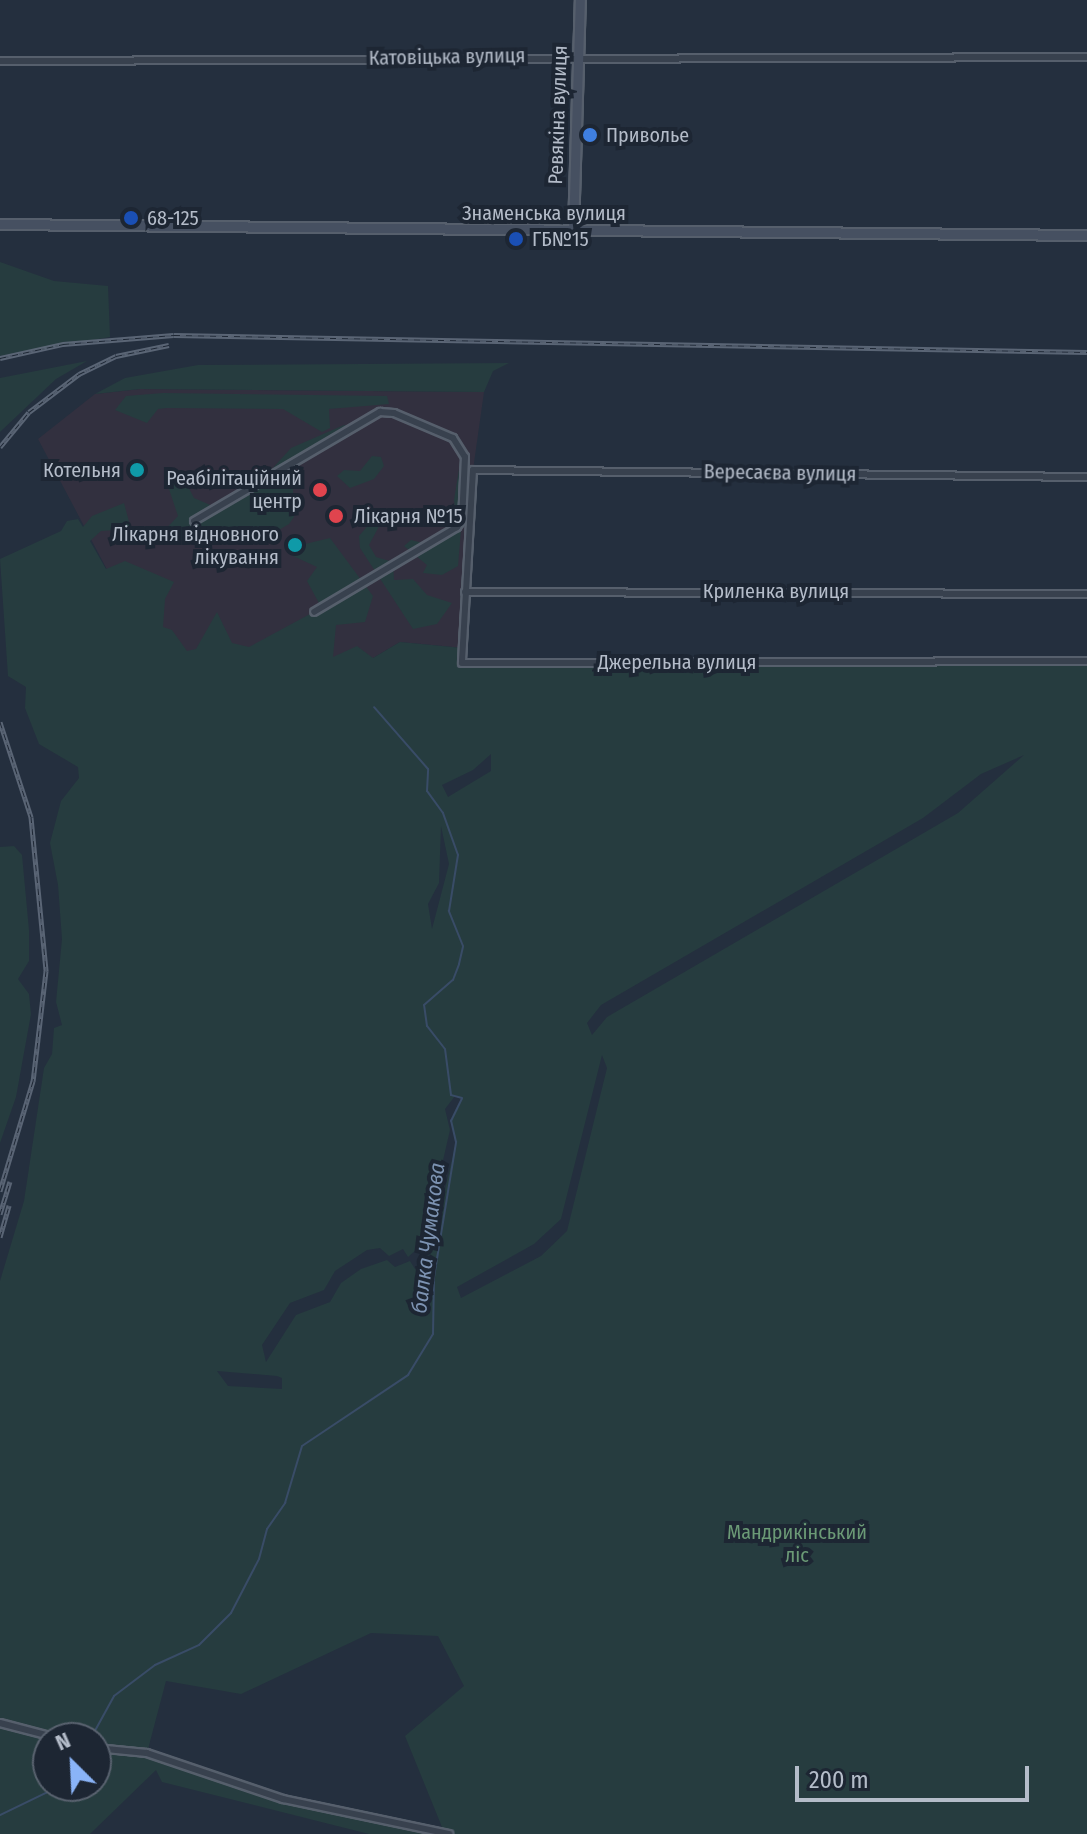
<!DOCTYPE html>
<meta charset="utf-8">
<style>
body{margin:0}
#map{position:relative;width:1087px;height:1834px;overflow:hidden;background:#242f3e;font-family:"Fira Sans Condensed",sans-serif}
div>[style]{position:absolute}
[style*='--x']{left:calc(var(--x)*1px);top:calc(var(--y)*1px);width:calc(var(--w)*1px);rotate:calc(var(--a)*1deg)}
.medical>*{inset:0;background:#32303f}
.green>*{inset:0;background:#263c3f}
.stream>*{height:2px;margin:-1px;padding:0 1px;transform-origin:1px;border-radius:1px;background:#394c67}
.roads{filter:drop-shadow(2px 0 #565f6c) drop-shadow(-2px 0 #565f6c) drop-shadow(0 2px #565f6c) drop-shadow(0 -2px #565f6c)}
.street>*{height:6px;margin:-3px;padding:0 3px;transform-origin:3px;border-radius:3px;background:#38414e}
.secondary>*{height:9px;margin:-4.5px;padding:0 4.5px;transform-origin:4.5px;border-radius:4.5px;background:#465061}
.rail>*{height:5px;margin-top:-2.5px;transform-origin:0;background:repeating-linear-gradient(90deg,#1d2633 0 6px,#5a6575 0 12px);box-sizing:border-box;border-block:2px solid #5a6575}
.dots>*{width:22px;height:22px;translate:-50% -50%;box-sizing:border-box;border:4px solid #1d2633;border-radius:50%}
span{translate:-50% -50%;white-space:nowrap;text-align:center;line-height:1.15;-webkit-text-stroke:8px #1d2633;paint-order:stroke}
.street-label{font-size:20px;color:#b4bcc9}
.poi-label{font-size:20px;color:#b4bcc9}
.left{translate:0 -50%;text-align:left}
.right{translate:-100% -50%;text-align:right}
.park-label{font-size:20px;color:#6b9a76}
.water-label{font-size:22px;color:#7c92b1;font-style:italic}
.north{position:absolute;left:32px;top:1722px;width:80px;height:80px;box-sizing:border-box;background:#1d2633;border:2px solid #59626f;border-radius:50%;rotate:336deg;font-size:22px;font-weight:700;line-height:32px;text-align:center;color:#b4bcc9}
.north::after{content:'';display:block;margin:auto;width:28px;height:36px;background:#8ab4f8;clip-path:polygon(50% 0,100% 100%,50% 72%,0 100%)}
.scale{position:absolute;left:795px;top:1766px;width:234px;height:36px;box-sizing:border-box;border:4px solid #b4bcc9;border-top:0;padding-left:10px;font-size:24px;line-height:28px;white-space:nowrap;color:#b4bcc9;-webkit-text-stroke:6px #1d2633;paint-order:stroke}
</style>
<div id="map">
<div class="medical">
<i style="clip-path:polygon(140px 389px,484px 392px,473px 470px,463px 648px,400px 642px,373px 658px,158px 666px,38px 439px,95px 394px)"></i>
</div>
<div class="green">
<i style="clip-path:polygon(0 262px,54px 281px,108px 286px,110px 337px,0 356px)"></i>
<i style="clip-path:polygon(87px 361px,56px 379px,0 432px,0 378px)"></i>
<i style="clip-path:polygon(509px 363px,493px 371px,484px 392px,140px 389px,95px 394px,125px 378px,198px 365px)"></i>
<i style="clip-path:polygon(163px 393px,387px 396px,389px 404px,329px 409px,330px 428px,322px 432px,283px 409px,167px 408px,158px 409px,147px 423px,115px 410px,126px 396px)"></i>
<i style="clip-path:polygon(344px 425px,353px 427px,292px 461px,294px 517px,289px 524px,267px 537px,234px 529px,209px 538px,167px 541px,161px 534px,178px 516px,164px 474px,172px 469px,181px 473px,194px 498px,222px 510px,238px 501px,255px 477px,272px 469px,291px 448px)"></i>
<i style="clip-path:polygon(372px 456px,381px 457px,384px 466px,374px 479px,350px 488px,337px 476px,344px 470px,360px 471px)"></i>
<i style="clip-path:polygon(460px 463px,466px 469px,458px 566px,442px 575px,423px 573px,427px 565px,404px 546px,411px 540px,435px 546px,457px 527px,454px 500px)"></i>
<i style="clip-path:polygon(evenodd,124px 503px,131px 529px,101px 531px,90px 541px,106px 569px,125px 561px,174px 582px,165px 599px,163px 627px,172px 630px,187px 651px,196px 649px,217px 612px,232px 643px,249px 647px,310px 614px,320px 605px,307px 581px,317px 567px,291px 555px,305px 544px,330px 538px,373px 596px,365px 622px,336px 625px,333px 657px,357px 646px,373px 658px,400px 642px,463px 648px,462px 663px,1087px 661px,1087px 1834px,369px 1834px,162px 1782px,156px 1770px,90px 1834px,0 1834px,0 1281px,24px 1201px,44px 1068px,52px 1054px,54px 1028px,62px 1025px,56px 1002px,62px 939px,58px 885px,50px 843px,61px 801px,79px 778px,78px 767px,39px 744px,25px 708px,26px 687px,8px 676px,0 559px,61px 531px,67px 521px,78px 519px,83px 527px,92px 516px,124px 503px,491px 754px,491px 771px,448px 797px,442px 785px,473px 770px,491px 754px,124px 503px,1024px 755px,958px 813px,607px 1017px,592px 1035px,587px 1023px,601px 1005px,923px 818px,981px 774px,1024px 755px,124px 503px,441px 826px,449px 864px,432px 929px,428px 904px,439px 883px,441px 826px,124px 503px,602px 1055px,607px 1068px,567px 1231px,541px 1256px,461px 1298px,457px 1287px,534px 1244px,561px 1219px,602px 1055px,124px 503px,455px 1096px,462px 1098px,451px 1121px,456px 1142px,430px 1254px,415px 1269px,410px 1261px,395px 1267px,387px 1260px,361px 1269px,341px 1283px,330px 1302px,296px 1315px,266px 1362px,262px 1345px,290px 1303px,324px 1290px,335px 1271px,367px 1250px,380px 1248px,389px 1256px,403px 1249px,408px 1257px,424px 1243px,450px 1130px,445px 1109px,455px 1096px,124px 503px,217px 1371px,277px 1376px,282px 1378px,282px 1389px,228px 1386px,217px 1371px,124px 503px,371px 1633px,438px 1636px,464px 1686px,405px 1736px,444px 1832px,283px 1799px,147px 1753px,166px 1681px,241px 1694px,371px 1633px,124px 503px,48px 1738px,96px 1738px,96px 1786px,48px 1786px,48px 1738px)"></i>
<i style="clip-path:polygon(377px 515px,384px 517px,369px 545px,376px 557px,393px 562px,394px 580px,413px 579px,427px 595px,452px 603px,437px 624px,413px 629px,360px 548px,359px 536px)"></i>
<i style="clip-path:polygon(14px 846px,22px 855px,29px 930px,29px 961px,18px 979px,29px 994px,31px 1014px,16px 1097px,0 1143px,0 847px)"></i>
</div>
<div class="stream">
<i style="--x:91;--y:1738;--w:48;--a:-61.3"></i>
<i style="--x:114;--y:1696;--w:51;--a:-37.1"></i>
<i style="--x:155;--y:1665;--w:48;--a:-24.4"></i>
<i style="--x:199;--y:1645;--w:45;--a:-45"></i>
<i style="--x:231;--y:1613;--w:61;--a:-62.6"></i>
<i style="--x:259;--y:1559;--w:31;--a:-75"></i>
<i style="--x:267;--y:1529;--w:32;--a:-55"></i>
<i style="--x:285;--y:1503;--w:59;--a:-73.4"></i>
<i style="--x:302;--y:1446;--w:128;--a:-33.8"></i>
<i style="--x:408;--y:1375;--w:48;--a:-58.6"></i>
<i style="--x:433;--y:1334;--w:57;--a:-89"></i>
<i style="--x:434;--y:1277;--w:137;--a:-80.7"></i>
<i style="--x:456;--y:1142;--w:22;--a:-103"></i>
<i style="--x:451;--y:1121;--w:25;--a:-64"></i>
<i style="--x:462;--y:1098;--w:11;--a:-165"></i>
<i style="--x:451;--y:1095;--w:46;--a:-97.4"></i>
<i style="--x:445;--y:1049;--w:29;--a:-128"></i>
<i style="--x:427;--y:1026;--w:21;--a:-98"></i>
<i style="--x:424;--y:1005;--w:38;--a:-41"></i>
<i style="--x:453;--y:980;--w:17;--a:-69"></i>
<i style="--x:459;--y:964;--w:18;--a:-77"></i>
<i style="--x:463;--y:946;--w:38;--a:-112"></i>
<i style="--x:449;--y:911;--w:57;--a:-80.9"></i>
<i style="--x:458;--y:855;--w:45;--a:-109.7"></i>
<i style="--x:443;--y:813;--w:27;--a:-126"></i>
<i style="--x:427;--y:791;--w:22;--a:-87"></i>
<i style="--x:428;--y:769;--w:82;--a:-131.1"></i>
<i style="--x:0;--y:1815;--w:67;--a:-25.8"></i>
</div>
<div class="roads">
<div class="street">
<i style="--x:0;--y:61;--w:1087;--a:-0.21"></i>
<i style="--x:1087;--y:477;--w:614;--a:-179.35"></i>
<i style="--x:473;--y:470;--w:193;--a:93.3"></i>
<i style="--x:462;--y:663;--w:625;--a:-0.18"></i>
<i style="--x:194;--y:521;--w:216;--a:-30.4"></i>
<i style="--x:380;--y:412;--w:14;--a:4"></i>
<i style="--x:394;--y:413;--w:64;--a:23"></i>
<i style="--x:453;--y:438;--w:22;--a:58"></i>
<i style="--x:465;--y:457;--w:63;--a:92.7"></i>
<i style="--x:462;--y:520;--w:9;--a:126"></i>
<i style="--x:457;--y:527;--w:166;--a:149.3"></i>
<i style="--x:465;--y:592;--w:622;--a:0.18"></i>
<i style="--x:0;--y:1723;--w:59;--a:14.7"></i>
<i style="--x:96;--y:1748;--w:51;--a:5.6"></i>
<i style="--x:147;--y:1753;--w:144;--a:18.7"></i>
<i style="--x:283;--y:1799;--w:170;--a:11.9"></i>
</div>
<div class="secondary">
<i style="--x:0;--y:224;--w:1087;--a:0.58"></i>
<i style="--x:573;--y:231;--w:231;--a:-88.3"></i>
</div>
</div>
<div class="rail">
<i style="--x:0;--y:358;--w:65;--a:-12.5"></i>
<i style="--x:63;--y:344;--w:111;--a:-4.6"></i>
<i style="--x:174;--y:335;--w:913;--a:1.07"></i>
<i style="--x:0;--y:447;--w:45;--a:-50.4"></i>
<i style="--x:29;--y:412;--w:63;--a:-37.2"></i>
<i style="--x:79;--y:374;--w:41;--a:-25.9"></i>
<i style="--x:116;--y:356;--w:54;--a:-11.7"></i>
<i style="--x:0;--y:722;--w:100;--a:71.9"></i>
<i style="--x:31;--y:817;--w:155;--a:84.4"></i>
<i style="--x:46;--y:971;--w:111;--a:96.7"></i>
<i style="--x:33;--y:1081;--w:115;--a:106.7"></i>
<i style="--x:0;--y:1214;--w:34;--a:-73"></i>
<i style="--x:0;--y:1237;--w:33;--a:-74"></i>
</div>
<div class="dots">
<i style="left:590px;top:135px;background:#3f7fe0"></i>
<i style="left:131px;top:218px;background:#1a4fb4"></i>
<i style="left:516px;top:239px;background:#1a4fb4"></i>
<i style="left:137px;top:470px;background:#0f9aa8"></i>
<i style="left:320px;top:490px;background:#e0444e"></i>
<i style="left:336px;top:516px;background:#e0444e"></i>
<i style="left:295px;top:545px;background:#0f9aa8"></i>
</div>
<div class="street-label">
<span style="left:447px;top:57px;rotate:-1deg">Катовіцька вулиця</span>
<span style="left:558px;top:115px;rotate:-88deg">Ревякіна вулиця</span>
<span style="left:544px;top:213px">Знаменська вулиця</span>
<span style="left:780px;top:473px;rotate:1deg">Вересаєва вулиця</span>
<span style="left:776px;top:591px">Криленка вулиця</span>
<span style="left:677px;top:662px">Джерельна вулиця</span>
</div>
<div class="poi-label">
<span class="left" style="left:606px;top:135px">Приволье</span>
<span class="left" style="left:147px;top:218px">68-125</span>
<span class="left" style="left:532px;top:239px">ГБ№15</span>
<span class="right" style="left:121px;top:470px">Котельня</span>
<span class="right" style="left:302px;top:490px">Реабілітаційний<br>центр</span>
<span class="left" style="left:354px;top:516px">Лікарня №15</span>
<span class="right" style="left:279px;top:546px">Лікарня відновного<br>лікування</span>
</div>
<div class="park-label">
<span style="left:797px;top:1544px">Мандрикінський<br>ліс</span>
</div>
<div class="water-label">
<span style="left:428px;top:1238px;rotate:-83deg">балка Чумакова</span>
</div>
<div class="north">N</div>
<div class="scale">200 m</div>
</div>
